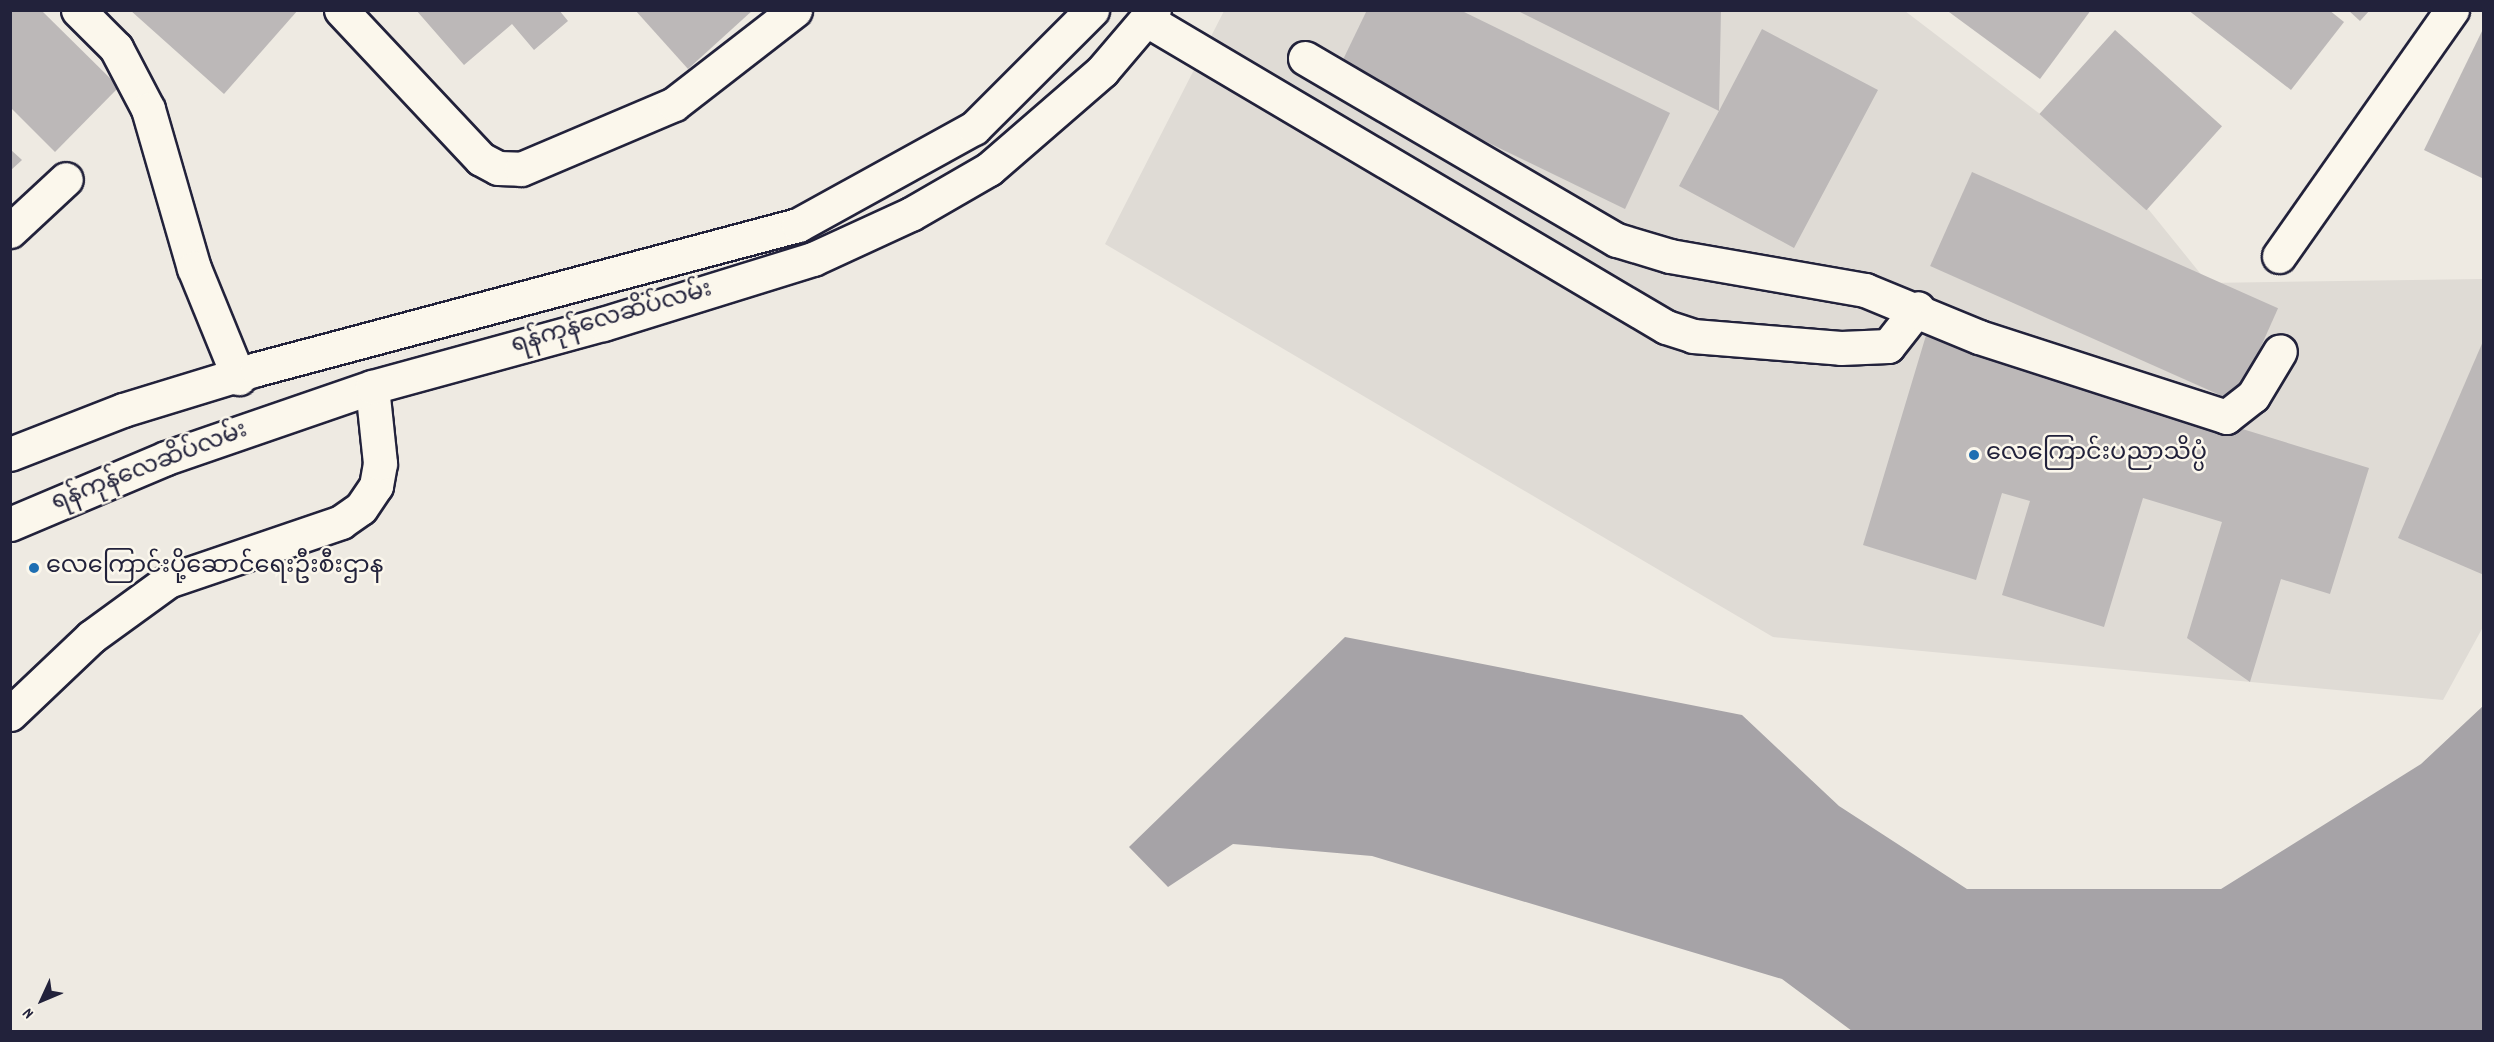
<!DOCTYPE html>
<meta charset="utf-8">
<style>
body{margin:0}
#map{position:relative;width:2494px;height:1042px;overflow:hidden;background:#eeeae2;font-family:Dekko,"Noto Sans Myanmar",sans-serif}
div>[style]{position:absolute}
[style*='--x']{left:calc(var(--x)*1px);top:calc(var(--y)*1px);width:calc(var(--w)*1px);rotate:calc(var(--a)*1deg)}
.built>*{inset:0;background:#dfdbd5}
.water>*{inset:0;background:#a6a3a7}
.building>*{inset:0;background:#bcb8b8;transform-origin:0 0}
.roads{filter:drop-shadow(2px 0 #22223b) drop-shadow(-2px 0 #22223b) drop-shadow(0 2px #22223b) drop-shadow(0 -2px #22223b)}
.minor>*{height:33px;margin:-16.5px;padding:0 16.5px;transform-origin:16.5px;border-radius:16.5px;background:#fbf7ec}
.major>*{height:33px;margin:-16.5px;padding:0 16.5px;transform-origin:16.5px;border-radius:16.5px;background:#fbf7ec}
.dots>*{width:16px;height:16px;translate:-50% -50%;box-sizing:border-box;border:3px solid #fbf7ec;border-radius:50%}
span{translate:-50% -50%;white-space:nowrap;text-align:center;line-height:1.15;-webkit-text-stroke:5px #fbf7ec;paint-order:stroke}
.street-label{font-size:24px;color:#22223b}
.poi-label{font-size:24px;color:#22223b}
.left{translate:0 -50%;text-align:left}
.frame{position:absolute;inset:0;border:12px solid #22223b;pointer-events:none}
.north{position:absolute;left:12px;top:970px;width:60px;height:60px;-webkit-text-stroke:4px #fbf7ec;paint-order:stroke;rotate:226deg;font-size:16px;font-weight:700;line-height:24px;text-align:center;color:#22223b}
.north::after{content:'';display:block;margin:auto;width:21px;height:27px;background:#22223b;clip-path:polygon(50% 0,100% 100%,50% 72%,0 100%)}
</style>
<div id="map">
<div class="built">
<i style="clip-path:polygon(1224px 11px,1905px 11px,2040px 114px,2149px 210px,2208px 283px,2483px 279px,2483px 627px,2443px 700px,1773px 637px,1105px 244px)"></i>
</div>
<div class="water">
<i style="clip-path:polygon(1345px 637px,1742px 715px,1839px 806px,1967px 889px,2221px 889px,2421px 764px,2483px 706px,2483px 1031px,1852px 1031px,1782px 979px,1372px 856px,1233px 844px,1168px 887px,1129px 847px)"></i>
</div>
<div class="building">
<i style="clip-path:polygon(10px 10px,41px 10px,119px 87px,55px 152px,10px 107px)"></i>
<i style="clip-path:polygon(130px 10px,298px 10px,224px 94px)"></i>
<i style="clip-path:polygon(416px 10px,559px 10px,568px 21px,534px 50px,512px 24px,464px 65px)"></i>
<i style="clip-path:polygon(635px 10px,753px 10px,688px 69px)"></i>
<i style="clip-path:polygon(1367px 10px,1460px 10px,1670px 113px,1625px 209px,1338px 70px)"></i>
<i style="clip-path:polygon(1516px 10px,1721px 10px,1719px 111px,1762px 29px,1878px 90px,1794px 248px,1679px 186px,1719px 111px)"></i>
<i style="clip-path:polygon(2091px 10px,2040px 79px,1949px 12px,1956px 10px)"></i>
<i style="clip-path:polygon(2188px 10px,2329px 10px,2344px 22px,2291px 90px)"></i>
<i style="clip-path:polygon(2348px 10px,2370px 10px,2360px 21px)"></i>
<i style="clip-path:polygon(2484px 27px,2484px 179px,2424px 150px)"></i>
<i style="left:2115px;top:30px;width:144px;height:113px;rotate:42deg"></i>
<i style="clip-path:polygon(10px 149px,22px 160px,10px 171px)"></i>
<i style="left:1972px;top:172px;width:335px;height:103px;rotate:24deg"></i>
<i style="clip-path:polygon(1927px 332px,2369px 468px,2330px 594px,2281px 579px,2250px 682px,2187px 638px,2222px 522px,2143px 498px,2104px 627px,2002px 595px,2030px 501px,2002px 493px,1976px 580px,1863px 545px)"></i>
<i style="clip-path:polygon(2484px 339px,2484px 575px,2398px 538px)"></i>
</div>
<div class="roads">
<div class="minor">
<i style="--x:78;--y:10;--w:54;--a:45"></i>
<i style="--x:116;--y:48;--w:69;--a:62.3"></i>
<i style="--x:148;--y:109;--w:166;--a:73.9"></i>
<i style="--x:194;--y:268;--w:119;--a:67.8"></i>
<i style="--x:341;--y:10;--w:204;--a:46.8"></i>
<i style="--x:481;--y:159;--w:19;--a:28"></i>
<i style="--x:498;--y:168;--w:23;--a:2"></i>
<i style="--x:521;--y:169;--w:166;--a:-23"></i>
<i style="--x:674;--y:104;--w:153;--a:-37.8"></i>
<i style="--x:1147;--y:20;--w:603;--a:30.61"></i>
<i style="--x:1666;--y:327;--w:28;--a:18"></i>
<i style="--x:1693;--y:336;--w:148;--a:4.6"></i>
<i style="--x:1841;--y:348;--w:47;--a:-2.4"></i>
<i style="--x:1888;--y:346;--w:48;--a:-51.7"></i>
<i style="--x:1305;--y:58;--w:361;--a:30.3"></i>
<i style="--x:1617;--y:240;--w:55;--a:16.8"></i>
<i style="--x:1670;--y:256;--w:198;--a:9.9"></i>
<i style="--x:1865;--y:290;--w:123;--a:22.4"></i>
<i style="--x:1979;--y:337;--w:260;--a:17.9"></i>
<i style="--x:2226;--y:417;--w:34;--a:-38"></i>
<i style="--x:2253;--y:396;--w:52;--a:-59"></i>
<i style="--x:10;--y:231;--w:76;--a:-42.9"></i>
<i style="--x:2279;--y:256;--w:301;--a:-54.9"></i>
<i style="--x:10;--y:714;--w:112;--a:-43.5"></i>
<i style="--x:91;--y:637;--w:95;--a:-36"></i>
<i style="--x:168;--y:581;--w:183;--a:-18.8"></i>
<i style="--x:341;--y:522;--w:24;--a:-35"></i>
<i style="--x:361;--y:508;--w:27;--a:-56"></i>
<i style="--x:376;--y:486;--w:23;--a:-80"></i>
<i style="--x:380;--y:463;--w:76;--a:-96"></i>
</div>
<div class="major">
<i style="--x:10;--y:454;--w:121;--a:-21.3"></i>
<i style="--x:123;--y:410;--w:140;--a:-17"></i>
<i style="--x:257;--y:369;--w:560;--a:-14.91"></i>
<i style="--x:798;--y:225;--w:201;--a:-28.9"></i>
<i style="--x:974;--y:128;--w:167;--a:-45"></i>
<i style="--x:10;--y:524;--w:169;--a:-22.9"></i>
<i style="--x:166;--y:458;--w:218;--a:-19"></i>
<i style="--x:372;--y:387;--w:239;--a:-15.3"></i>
<i style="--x:603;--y:324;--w:220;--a:-17.2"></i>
<i style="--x:813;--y:259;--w:108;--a:-24.7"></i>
<i style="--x:911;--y:214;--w:90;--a:-30"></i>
<i style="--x:989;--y:169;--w:150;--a:-40.9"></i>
<i style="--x:1102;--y:71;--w:80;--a:-49.6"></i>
</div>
</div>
<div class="dots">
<i style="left:1974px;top:455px;background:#1f6fb2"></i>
<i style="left:34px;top:568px;background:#1f6fb2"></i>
</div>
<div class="street-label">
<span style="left:612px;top:319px;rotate:-16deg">ရန်ကုန်လေဆိပ်လမ်း</span>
<span style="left:150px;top:468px;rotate:-21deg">ရန်ကုန်လေဆိပ်လမ်း</span>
</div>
<div class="poi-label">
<span class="left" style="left:1986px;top:455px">လေကြောင်းပညာသိပ္ပံ</span>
<span class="left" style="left:46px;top:568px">လေကြောင်းပို့ဆောင်ရေးဦးစီးဌာန</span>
</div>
<div class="frame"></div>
<div class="north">N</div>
</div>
